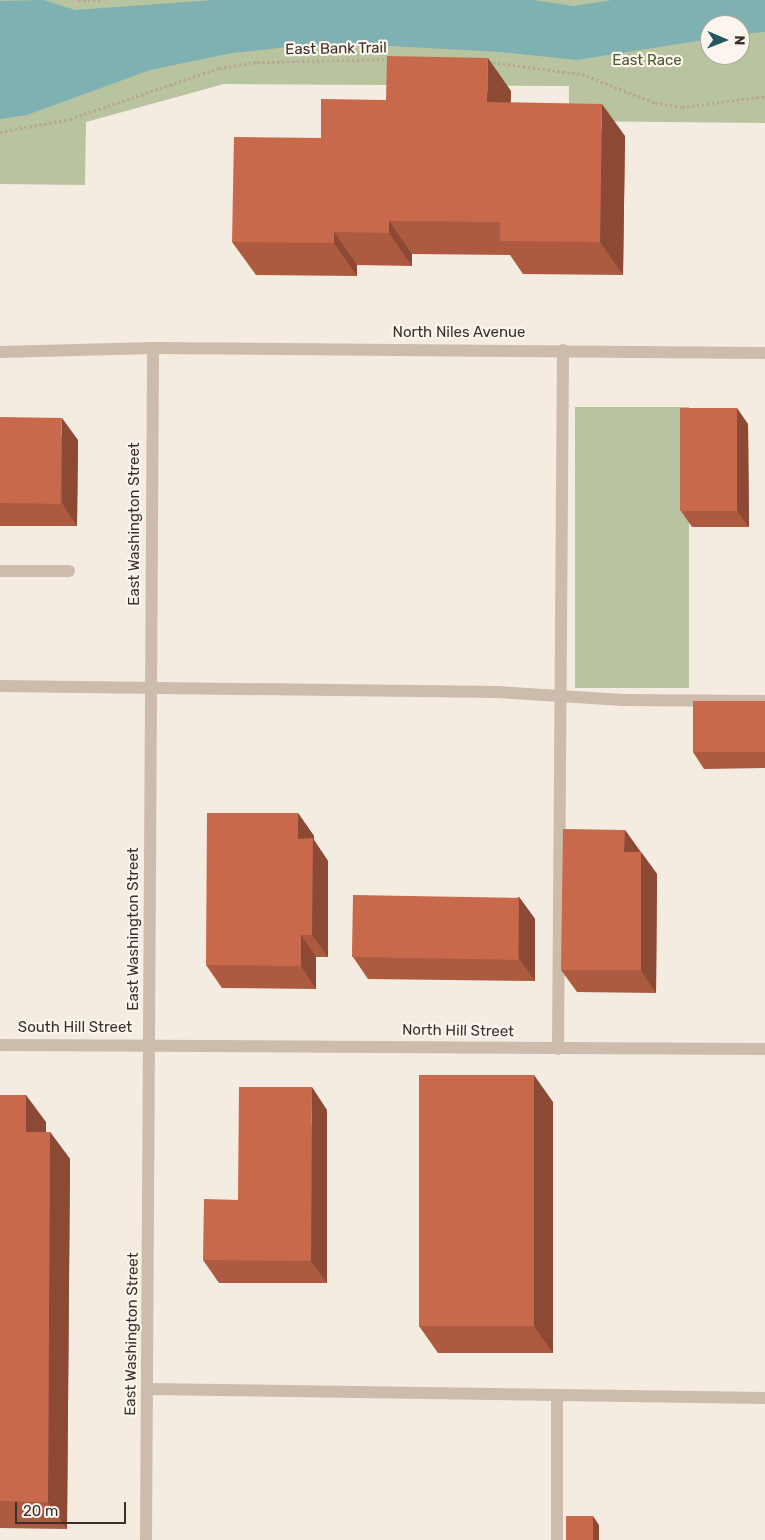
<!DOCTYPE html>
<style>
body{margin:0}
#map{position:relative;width:765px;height:1540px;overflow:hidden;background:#f4ebe1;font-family:Rubik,sans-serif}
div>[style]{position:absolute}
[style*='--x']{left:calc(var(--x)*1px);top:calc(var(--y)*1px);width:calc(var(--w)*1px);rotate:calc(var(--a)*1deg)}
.green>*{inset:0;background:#b8c4a0;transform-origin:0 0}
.water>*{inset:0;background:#7fb0b2}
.path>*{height:3px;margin-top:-1.5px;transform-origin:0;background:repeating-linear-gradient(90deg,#b9a596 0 2.5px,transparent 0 5px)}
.service>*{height:12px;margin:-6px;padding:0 6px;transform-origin:6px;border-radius:6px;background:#cdbbac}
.minor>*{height:12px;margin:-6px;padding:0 6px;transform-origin:6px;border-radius:6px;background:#cdbbac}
.tertiary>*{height:12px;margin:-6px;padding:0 6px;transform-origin:6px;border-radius:6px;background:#cdbbac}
.wall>*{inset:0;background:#ac5a40}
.shaded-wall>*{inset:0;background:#8c4a34}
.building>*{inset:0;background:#c8694b;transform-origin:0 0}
span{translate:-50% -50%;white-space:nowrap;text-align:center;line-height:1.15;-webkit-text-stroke:4.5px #fbf5ee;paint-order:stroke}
.street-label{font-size:15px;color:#3b302b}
.park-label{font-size:15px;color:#4a5a2e}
.north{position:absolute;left:700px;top:15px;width:50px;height:50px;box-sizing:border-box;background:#fbf5ee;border:1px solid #aea6a0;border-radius:50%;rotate:91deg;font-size:14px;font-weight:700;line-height:20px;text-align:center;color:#3b302b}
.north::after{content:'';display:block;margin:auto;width:18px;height:22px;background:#1f5a5e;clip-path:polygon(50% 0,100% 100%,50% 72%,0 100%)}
.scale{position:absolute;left:15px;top:1502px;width:111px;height:22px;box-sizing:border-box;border:2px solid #3b302b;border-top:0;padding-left:6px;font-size:15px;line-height:18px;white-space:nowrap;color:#3b302b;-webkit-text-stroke:4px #fbf5ee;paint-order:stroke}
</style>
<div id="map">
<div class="green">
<i style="clip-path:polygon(evenodd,0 0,765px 0,765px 123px,569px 121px,569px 86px,224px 84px,86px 122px,85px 185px,0 184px,0 0,710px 25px,740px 25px,740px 55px,710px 55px,710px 25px)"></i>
<i style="left:689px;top:407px;width:281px;height:114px;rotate:90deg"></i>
</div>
<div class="water">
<i style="clip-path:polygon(44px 0,75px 10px,214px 0,533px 0,574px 6px,612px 0,765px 0,765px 32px,740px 34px,740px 25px,710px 25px,710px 39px,576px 60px,500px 52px,371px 45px,297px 46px,232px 53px,150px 70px,27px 115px,0 119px,0 1px)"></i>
</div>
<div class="path">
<i style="--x:78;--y:0;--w:25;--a:0"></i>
<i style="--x:488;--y:62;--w:95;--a:7.3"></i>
<i style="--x:582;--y:74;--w:79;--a:21.7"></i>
<i style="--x:655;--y:103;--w:27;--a:8"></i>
<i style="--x:682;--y:107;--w:84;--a:-7.5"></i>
<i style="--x:0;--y:132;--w:71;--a:-10.5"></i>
<i style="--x:70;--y:119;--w:157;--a:-18.9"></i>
<i style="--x:219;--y:68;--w:38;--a:-9"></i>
<i style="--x:257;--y:62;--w:132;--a:-1.3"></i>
</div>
<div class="service">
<i style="--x:0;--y:571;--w:69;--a:0"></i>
<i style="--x:0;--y:686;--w:498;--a:0.7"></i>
<i style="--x:498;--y:692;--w:125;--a:3.7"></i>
<i style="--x:623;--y:700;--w:142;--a:0.4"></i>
<i style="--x:558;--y:1049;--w:699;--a:-89.59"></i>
<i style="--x:147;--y:1389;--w:618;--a:0.83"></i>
<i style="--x:557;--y:1540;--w:144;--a:-90"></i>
</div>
<div class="minor">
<i style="--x:146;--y:1540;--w:1192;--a:-89.66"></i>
</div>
<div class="tertiary">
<i style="--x:0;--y:352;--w:153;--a:-1.5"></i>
<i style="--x:153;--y:348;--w:612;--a:0.47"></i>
<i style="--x:0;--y:1045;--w:765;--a:0.3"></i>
</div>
<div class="wall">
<i style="clip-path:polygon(511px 91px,510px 103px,625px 136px,623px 275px,523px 274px,510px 255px,412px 254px,412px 266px,357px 265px,357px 276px,256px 275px,232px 242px,321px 138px,386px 100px)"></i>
<i style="clip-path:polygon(0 417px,78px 440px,77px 526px,0 526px)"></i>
<i style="clip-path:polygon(748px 424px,749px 527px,692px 527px,681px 511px)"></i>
<i style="clip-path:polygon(765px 701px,765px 768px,704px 769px,693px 752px)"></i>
<i style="clip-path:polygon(298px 813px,314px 836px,314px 840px,328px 861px,328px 957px,316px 957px,316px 989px,222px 988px,206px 965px)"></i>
<i style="clip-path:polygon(625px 830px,657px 874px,656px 993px,577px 992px,561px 970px)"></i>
<i style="clip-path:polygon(519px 897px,535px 919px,535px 981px,368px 979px,353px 957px)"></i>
<i style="clip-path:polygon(0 1095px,46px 1122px,46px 1132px,50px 1132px,70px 1159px,67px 1529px,0 1528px)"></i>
<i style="clip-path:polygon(553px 1102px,553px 1353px,438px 1353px,419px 1326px)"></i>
<i style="clip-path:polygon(327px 1110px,327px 1283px,219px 1283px,203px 1260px,238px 1200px)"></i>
</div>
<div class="shaded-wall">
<i style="clip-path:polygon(488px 58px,511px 91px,510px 135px,487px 102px)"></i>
<i style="clip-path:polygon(602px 104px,625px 136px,623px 275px,600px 242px)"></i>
<i style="clip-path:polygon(389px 221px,412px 254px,412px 266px,389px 233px)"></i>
<i style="clip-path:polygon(334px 232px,357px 265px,357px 276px,334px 243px)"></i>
<i style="clip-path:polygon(737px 408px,748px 424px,749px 527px,737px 511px)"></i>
<i style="clip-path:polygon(62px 418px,78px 440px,77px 526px,62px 503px)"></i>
<i style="clip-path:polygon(298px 813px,314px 836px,314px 840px,328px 861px,328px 957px,312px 935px,298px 839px)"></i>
<i style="clip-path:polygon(625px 830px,640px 852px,624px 852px)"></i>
<i style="clip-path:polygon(641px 852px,657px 874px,656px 993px,641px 970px)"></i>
<i style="clip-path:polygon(519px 897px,535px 919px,535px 981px,519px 958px)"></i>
<i style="clip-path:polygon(301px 935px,316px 957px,316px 989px,301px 966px)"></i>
<i style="clip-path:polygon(534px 1075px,553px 1102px,553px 1353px,534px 1326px)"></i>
<i style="clip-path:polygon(312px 1087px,327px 1110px,327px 1283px,311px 1261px)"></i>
<i style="clip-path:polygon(26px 1095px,46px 1122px,46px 1159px,26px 1132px)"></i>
<i style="clip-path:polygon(50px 1132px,70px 1159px,67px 1529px,48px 1502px)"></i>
<i style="clip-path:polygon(593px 1516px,599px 1525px,599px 1540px,593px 1540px)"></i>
</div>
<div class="building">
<i style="clip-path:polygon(387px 56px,488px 58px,487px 102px,602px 104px,600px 242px,500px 241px,500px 222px,389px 221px,389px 233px,334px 232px,334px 243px,232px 242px,234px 137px,321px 138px,321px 99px,386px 100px)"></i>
<i style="left:680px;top:408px;width:57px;height:103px"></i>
<i style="left:0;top:417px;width:62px;height:86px;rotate:1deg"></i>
<i style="left:765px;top:701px;width:51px;height:72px;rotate:90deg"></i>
<i style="clip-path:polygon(207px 813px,298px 813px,298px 839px,313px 838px,312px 935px,301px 935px,301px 966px,206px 965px)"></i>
<i style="clip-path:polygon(563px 829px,625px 830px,624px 852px,641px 852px,641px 970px,561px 970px)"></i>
<i style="left:353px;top:895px;width:166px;height:62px;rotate:1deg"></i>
<i style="left:419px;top:1075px;width:115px;height:251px"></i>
<i style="clip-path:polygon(239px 1087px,312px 1087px,311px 1261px,203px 1260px,204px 1199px,238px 1200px)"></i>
<i style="clip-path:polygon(0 1095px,26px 1095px,26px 1132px,50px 1132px,48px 1502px,0 1501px)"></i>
<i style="left:593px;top:1516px;width:24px;height:27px;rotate:90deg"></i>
</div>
<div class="street-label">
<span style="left:336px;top:49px;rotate:-1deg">East Bank Trail</span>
<span style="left:459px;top:333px">North Niles Avenue</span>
<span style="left:135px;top:524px;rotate:-90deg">East Washington Street</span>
<span style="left:134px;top:929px;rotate:-90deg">East Washington Street</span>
<span style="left:75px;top:1028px">South Hill Street</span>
<span style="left:458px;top:1031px;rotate:1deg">North Hill Street</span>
<span style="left:132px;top:1334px;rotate:-89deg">East Washington Street</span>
</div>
<div class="park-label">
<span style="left:647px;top:61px">East Race</span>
</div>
<div class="north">N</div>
<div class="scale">20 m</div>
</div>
